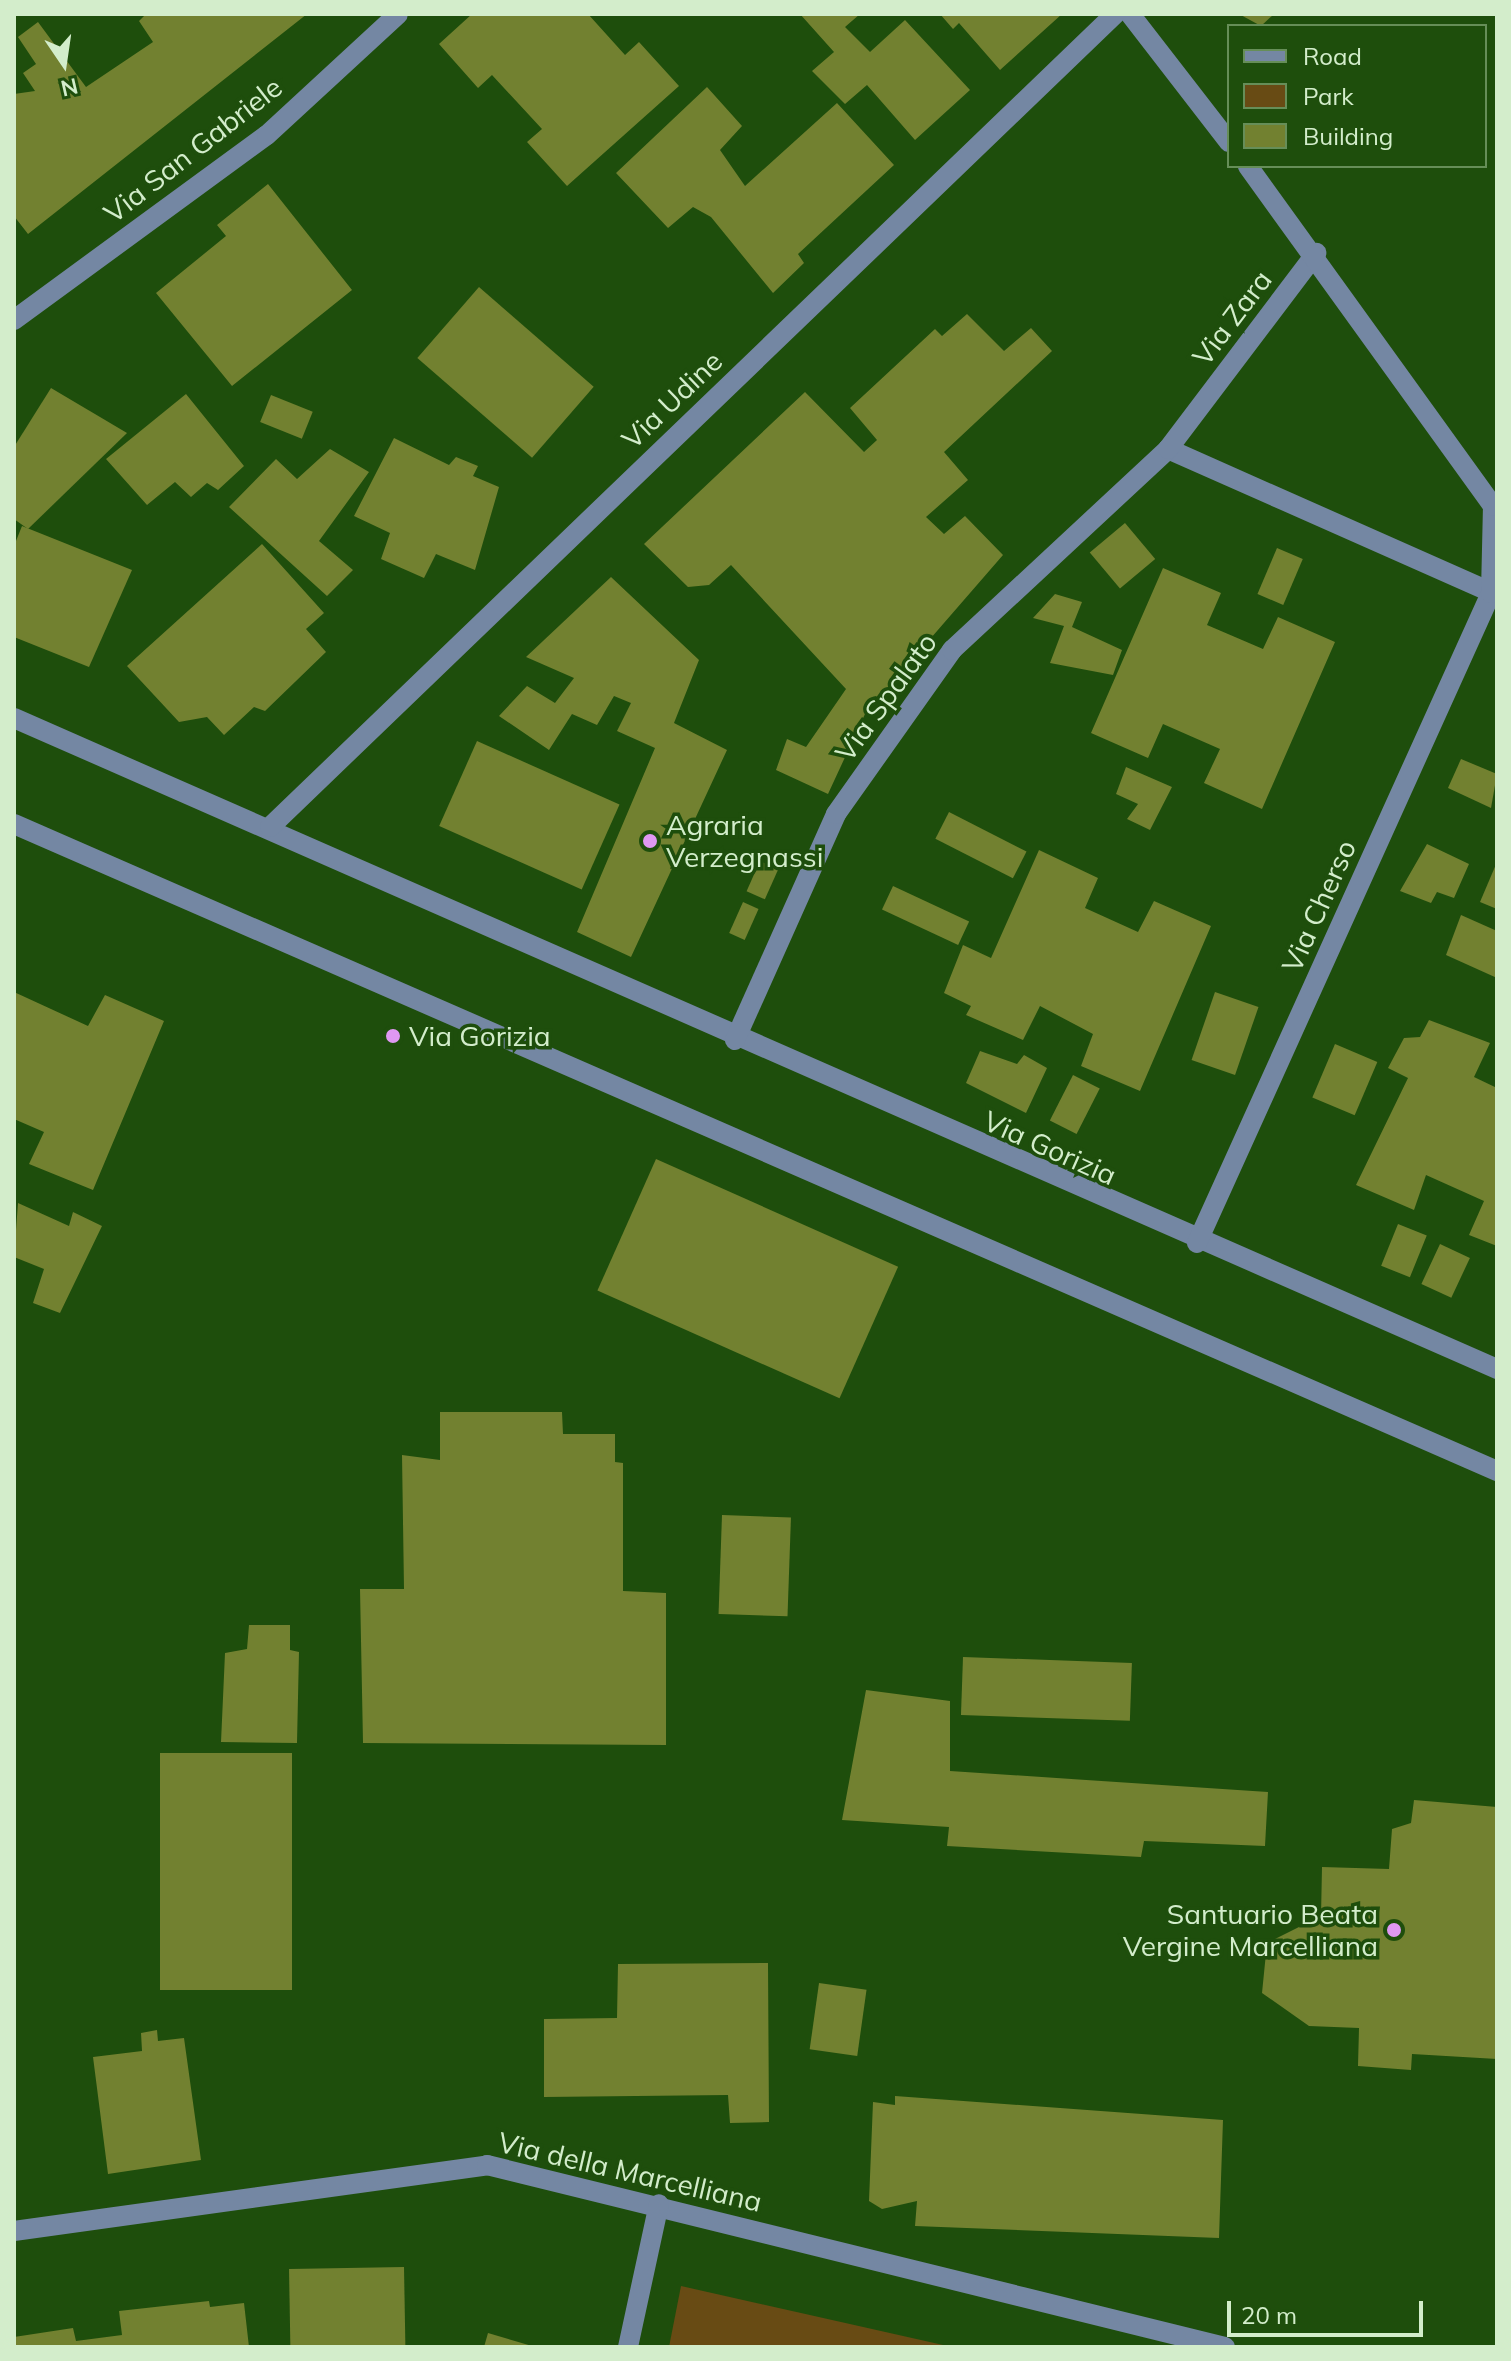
<!DOCTYPE html>
<style>
body{margin:0}
#map{position:relative;width:1511px;height:2361px;overflow:hidden;background:#1e4e0c;font-family:Mulish,sans-serif}
div>[style]{position:absolute}
[style*='--x']{left:calc(var(--x)*1px);top:calc(var(--y)*1px);width:calc(var(--w)*1px);rotate:calc(var(--a)*1deg)}
.green>*{inset:0;background:#684b14}
.building>*{inset:0;background:#728130;transform-origin:0 0}
.minor>*{height:20px;margin:-10px;padding:0 10px;transform-origin:10px;border-radius:10px;background:#7487a3}
.dots>*{width:22px;height:22px;translate:-50% -50%;box-sizing:border-box;border:4px solid #1e4e0c;border-radius:50%}
span{translate:-50% -50%;white-space:nowrap;text-align:center;line-height:1.15;-webkit-text-stroke:7px #1e4e0c;paint-order:stroke}
.street-label{font-size:28px;color:#d3edcb}
.poi-label{font-size:28px;color:#d3edcb}
.left{translate:0 -50%;text-align:left}
.right{translate:-100% -50%;text-align:right}
.frame{position:absolute;inset:0;border:16px solid #d3edcb;pointer-events:none}
.legend{position:absolute;left:1227px;top:24px;width:260px;height:144px;box-sizing:border-box;background:#1e4e0c;border:2px solid #668e58;margin:0;padding:10px 14px;list-style:none;font-size:24px;color:#d3edcb}
.legend li{display:flex;align-items:center;gap:16px;height:40px}
.legend b{width:40px;border:2px solid #668e58}
.north{position:absolute;left:24px;top:24px;width:80px;height:80px;-webkit-text-stroke:6px #1e4e0c;paint-order:stroke;rotate:167deg;font-size:22px;font-weight:700;line-height:32px;text-align:center;color:#d3edcb}
.north::after{content:'';display:block;margin:auto;width:28px;height:36px;background:#d3edcb;clip-path:polygon(50% 0,100% 100%,50% 72%,0 100%)}
.scale{position:absolute;left:1227px;top:2301px;width:196px;height:36px;box-sizing:border-box;border:4px solid #d3edcb;border-top:0;padding-left:10px;font-size:24px;line-height:28px;white-space:nowrap;color:#d3edcb;-webkit-text-stroke:6px #1e4e0c;paint-order:stroke}
</style>
<div id="map">
<div class="green">
<i style="clip-path:polygon(681px 2286px,801px 2313px,952px 2347px,669px 2347px)"></i>
</div>
<div class="building">
<i style="clip-path:polygon(146px 14px,307px 14px,28px 234px,14px 216px,14px 94px,35px 91px,23px 73px,36px 64px,18px 37px,38px 22px,86px 87px,153px 42px,139px 21px)"></i>
<i style="clip-path:polygon(472px 14px,588px 14px,625px 55px,639px 42px,679px 86px,567px 186px,527px 142px,542px 129px,492px 75px,478px 88px,439px 44px)"></i>
<i style="clip-path:polygon(800px 14px,860px 14px,845px 27px,870px 52px,905px 20px,970px 90px,915px 140px,867px 85px,845px 104px,812px 71px,834px 52px)"></i>
<i style="clip-path:polygon(940px 14px,1062px 14px,1000px 70px,959px 23px,953px 29px)"></i>
<i style="clip-path:polygon(1239px 14px,1274px 14px,1261px 26px)"></i>
<i style="clip-path:polygon(707px 87px,742px 126px,720px 150px,745px 186px,837px 103px,894px 165px,798px 254px,804px 263px,773px 293px,711px 217px,693px 207px,668px 228px,616px 173px)"></i>
<i style="clip-path:polygon(268px 184px,352px 290px,232px 386px,156px 293px,226px 236px,217px 225px)"></i>
<i style="left:479px;top:287px;width:152px;height:94px;rotate:41deg"></i>
<i style="clip-path:polygon(967px 314px,1004px 351px,1031px 328px,1052px 351px,944px 452px,968px 480px,926px 517px,944px 534px,965px 516px,1003px 555px,865px 714px,828px 794px,776px 770px,787px 739px,806px 747px,846px 689px,731px 565px,709px 585px,688px 587px,644px 544px,805px 392px,864px 452px,877px 440px,850px 408px,935px 329px,942px 336px)"></i>
<i style="clip-path:polygon(51px 388px,127px 433px,28px 529px,14px 519px,14px 447px)"></i>
<i style="clip-path:polygon(186px 394px,244px 466px,218px 490px,207px 483px,191px 497px,175px 482px,147px 505px,106px 459px)"></i>
<i style="left:271px;top:395px;width:45px;height:29px;rotate:22deg"></i>
<i style="clip-path:polygon(394px 438px,449px 465px,456px 457px,478px 466px,473px 476px,499px 487px,475px 570px,436px 554px,424px 578px,381px 559px,390px 533px,354px 516px)"></i>
<i style="clip-path:polygon(330px 449px,369px 472px,319px 541px,353px 570px,327px 596px,229px 507px,276px 459px,297px 479px)"></i>
<i style="left:1125px;top:523px;width:47px;height:46px;rotate:50deg"></i>
<i style="clip-path:polygon(22px 526px,132px 570px,89px 667px,14px 637px,14px 546px)"></i>
<i style="clip-path:polygon(262px 544px,324px 613px,306px 629px,326px 652px,265px 711px,254px 707px,224px 735px,207px 717px,179px 722px,127px 666px)"></i>
<i style="left:1277px;top:548px;width:28px;height:50px;rotate:23deg"></i>
<i style="clip-path:polygon(1163px 568px,1221px 593px,1207px 625px,1263px 649px,1278px 617px,1335px 642px,1262px 809px,1204px 783px,1220px 749px,1163px 724px,1148px 758px,1091px 733px)"></i>
<i style="clip-path:polygon(611px 577px,699px 660px,674px 723px,727px 750px,631px 957px,577px 932px,655px 748px,617px 731px,631px 703px,614px 696px,597px 725px,572px 714px,549px 750px,499px 716px,527px 686px,555px 703px,574px 678px,526px 657px)"></i>
<i style="clip-path:polygon(1055px 594px,1082px 602px,1072px 627px,1122px 650px,1113px 675px,1050px 663px,1064px 626px,1033px 618px)"></i>
<i style="left:477px;top:741px;width:156px;height:93px;rotate:24deg"></i>
<i style="clip-path:polygon(1461px 759px,1497px 774px,1491px 808px,1448px 788px)"></i>
<i style="clip-path:polygon(1126px 767px,1172px 787px,1150px 830px,1127px 819px,1138px 804px,1116px 794px)"></i>
<i style="left:949px;top:812px;width:87px;height:30px;rotate:27deg"></i>
<i style="clip-path:polygon(1427px 844px,1469px 864px,1454px 898px,1437px 892px,1431px 903px,1400px 891px)"></i>
<i style="clip-path:polygon(1039px 850px,1098px 878px,1085px 908px,1138px 932px,1154px 901px,1211px 926px,1140px 1091px,1081px 1066px,1093px 1034px,1040px 1006px,1023px 1040px,966px 1015px,971px 1006px,944px 993px,963px 945px,991px 958px)"></i>
<i style="left:760px;top:861px;width:20px;height:33px;rotate:24deg"></i>
<i style="clip-path:polygon(1497px 862px,1497px 909px,1480px 902px)"></i>
<i style="left:893px;top:886px;width:84px;height:26px;rotate:25deg"></i>
<i style="left:743px;top:902px;width:17px;height:34px;rotate:24deg"></i>
<i style="clip-path:polygon(1461px 915px,1497px 931px,1497px 978px,1446px 955px)"></i>
<i style="clip-path:polygon(14px 992px,88px 1026px,105px 995px,164px 1021px,93px 1190px,29px 1164px,44px 1132px,14px 1119px)"></i>
<i style="left:1215px;top:992px;width:46px;height:72px;rotate:19deg"></i>
<i style="clip-path:polygon(1429px 1020px,1490px 1043px,1474px 1077px,1497px 1088px,1497px 1246px,1469px 1235px,1484px 1201px,1426px 1175px,1414px 1210px,1356px 1185px,1408px 1078px,1388px 1068px,1404px 1038px,1420px 1037px)"></i>
<i style="left:1335px;top:1044px;width:46px;height:58px;rotate:23deg"></i>
<i style="clip-path:polygon(980px 1051px,1017px 1064px,1024px 1055px,1047px 1068px,1026px 1113px,966px 1083px)"></i>
<i style="left:1073px;top:1075px;width:30px;height:51px;rotate:27deg"></i>
<i style="left:656px;top:1159px;width:265px;height:144px;rotate:24deg"></i>
<i style="clip-path:polygon(18px 1203px,69px 1226px,73px 1212px,102px 1226px,60px 1313px,33px 1303px,44px 1269px,14px 1257px)"></i>
<i style="left:1398px;top:1224px;width:31px;height:45px;rotate:22deg"></i>
<i style="left:1440px;top:1244px;width:33px;height:44px;rotate:25deg"></i>
<i style="clip-path:polygon(440px 1412px,562px 1412px,563px 1434px,615px 1434px,615px 1462px,623px 1463px,623px 1591px,666px 1593px,666px 1745px,363px 1743px,360px 1589px,404px 1589px,402px 1455px,440px 1460px)"></i>
<i style="left:722px;top:1515px;width:69px;height:99px;rotate:2deg"></i>
<i style="clip-path:polygon(249px 1625px,290px 1625px,290px 1650px,299px 1652px,297px 1743px,221px 1742px,225px 1653px,247px 1649px)"></i>
<i style="left:963px;top:1657px;width:169px;height:58px;rotate:2deg"></i>
<i style="clip-path:polygon(866px 1690px,950px 1701px,950px 1771px,1268px 1792px,1265px 1846px,1144px 1841px,1141px 1857px,947px 1846px,949px 1827px,842px 1820px)"></i>
<i style="left:160px;top:1753px;width:132px;height:237px"></i>
<i style="clip-path:polygon(1414px 1800px,1497px 1807px,1497px 2059px,1412px 2054px,1411px 2070px,1358px 2066px,1359px 2028px,1309px 2026px,1262px 1993px,1267px 1943px,1321px 1916px,1322px 1867px,1389px 1869px,1392px 1829px,1411px 1823px)"></i>
<i style="clip-path:polygon(768px 1963px,769px 2122px,730px 2123px,728px 2095px,544px 2097px,544px 2019px,617px 2018px,618px 1964px)"></i>
<i style="left:819px;top:1983px;width:48px;height:67px;rotate:8deg"></i>
<i style="clip-path:polygon(157px 2030px,158px 2041px,184px 2038px,201px 2160px,108px 2174px,93px 2057px,142px 2051px,141px 2033px)"></i>
<i style="clip-path:polygon(895px 2096px,1223px 2120px,1219px 2238px,915px 2226px,917px 2201px,882px 2209px,869px 2201px,873px 2102px,895px 2105px)"></i>
<i style="left:404px;top:2267px;width:80px;height:115px;rotate:89deg"></i>
<i style="clip-path:polygon(209px 2301px,210px 2307px,244px 2303px,249px 2347px,14px 2347px,14px 2337px,73px 2328px,76px 2341px,122px 2335px,119px 2311px)"></i>
<i style="clip-path:polygon(488px 2333px,532px 2346px,531px 2347px,484px 2347px)"></i>
</div>
<div class="minor">
<i style="--x:1130;--y:14;--w:162;--a:52.3"></i>
<i style="--x:14;--y:320;--w:313;--a:-36.2"></i>
<i style="--x:267;--y:135;--w:178;--a:-42.7"></i>
<i style="--x:1168;--y:449;--w:360;--a:23.9"></i>
<i style="--x:14;--y:718;--w:1620;--a:23.7"></i>
<i style="--x:14;--y:824;--w:1618;--a:23.57"></i>
<i style="--x:270;--y:827;--w:1173;--a:-43.89"></i>
<i style="--x:735;--y:1040;--w:248;--a:-65.9"></i>
<i style="--x:836;--y:814;--w:201;--a:-54.7"></i>
<i style="--x:952;--y:650;--w:295;--a:-42.9"></i>
<i style="--x:1168;--y:449;--w:246;--a:-52.9"></i>
<i style="--x:1197;--y:1243;--w:713;--a:-65.66"></i>
<i style="--x:1491;--y:593;--w:87;--a:-88.7"></i>
<i style="--x:1493;--y:506;--w:419;--a:-125.8"></i>
<i style="--x:14;--y:2231;--w:478;--a:-7.9"></i>
<i style="--x:487;--y:2165;--w:760;--a:13.85"></i>
<i style="--x:628;--y:2347;--w:146;--a:-77.8"></i>
</div>
<div class="dots">
<i style="left:650px;top:841px;background:#df98f2"></i>
<i style="left:393px;top:1036px;background:#df98f2"></i>
<i style="left:1394px;top:1930px;background:#df98f2"></i>
</div>
<div class="street-label">
<span style="left:193px;top:150px;rotate:-38deg">Via San Gabriele</span>
<span style="left:1232px;top:318px;rotate:-53deg">Via Zara</span>
<span style="left:672px;top:400px;rotate:-44deg">Via Udine</span>
<span style="left:886px;top:697px;rotate:-54deg">Via Spalato</span>
<span style="left:1319px;top:906px;rotate:-66deg">Via Cherso</span>
<span style="left:1050px;top:1148px;rotate:24deg">Via Gorizia</span>
<span style="left:630px;top:2172px;rotate:13deg">Via della Marcelliana</span>
</div>
<div class="poi-label">
<span class="left" style="left:666px;top:841px">Agraria<br>Verzegnassi</span>
<span class="left" style="left:409px;top:1036px">Via Gorizia</span>
<span class="right" style="left:1378px;top:1930px">Santuario Beata<br>Vergine Marcelliana</span>
</div>
<div class="frame"></div>
<ul class="legend">
<li><b style="height:10px;background:#7487a3"></b>Road</li>
<li><b style="height:22px;background:#684b14"></b>Park</li>
<li><b style="height:22px;background:#728130"></b>Building</li>
</ul>
<div class="north">N</div>
<div class="scale">20 m</div>
</div>
